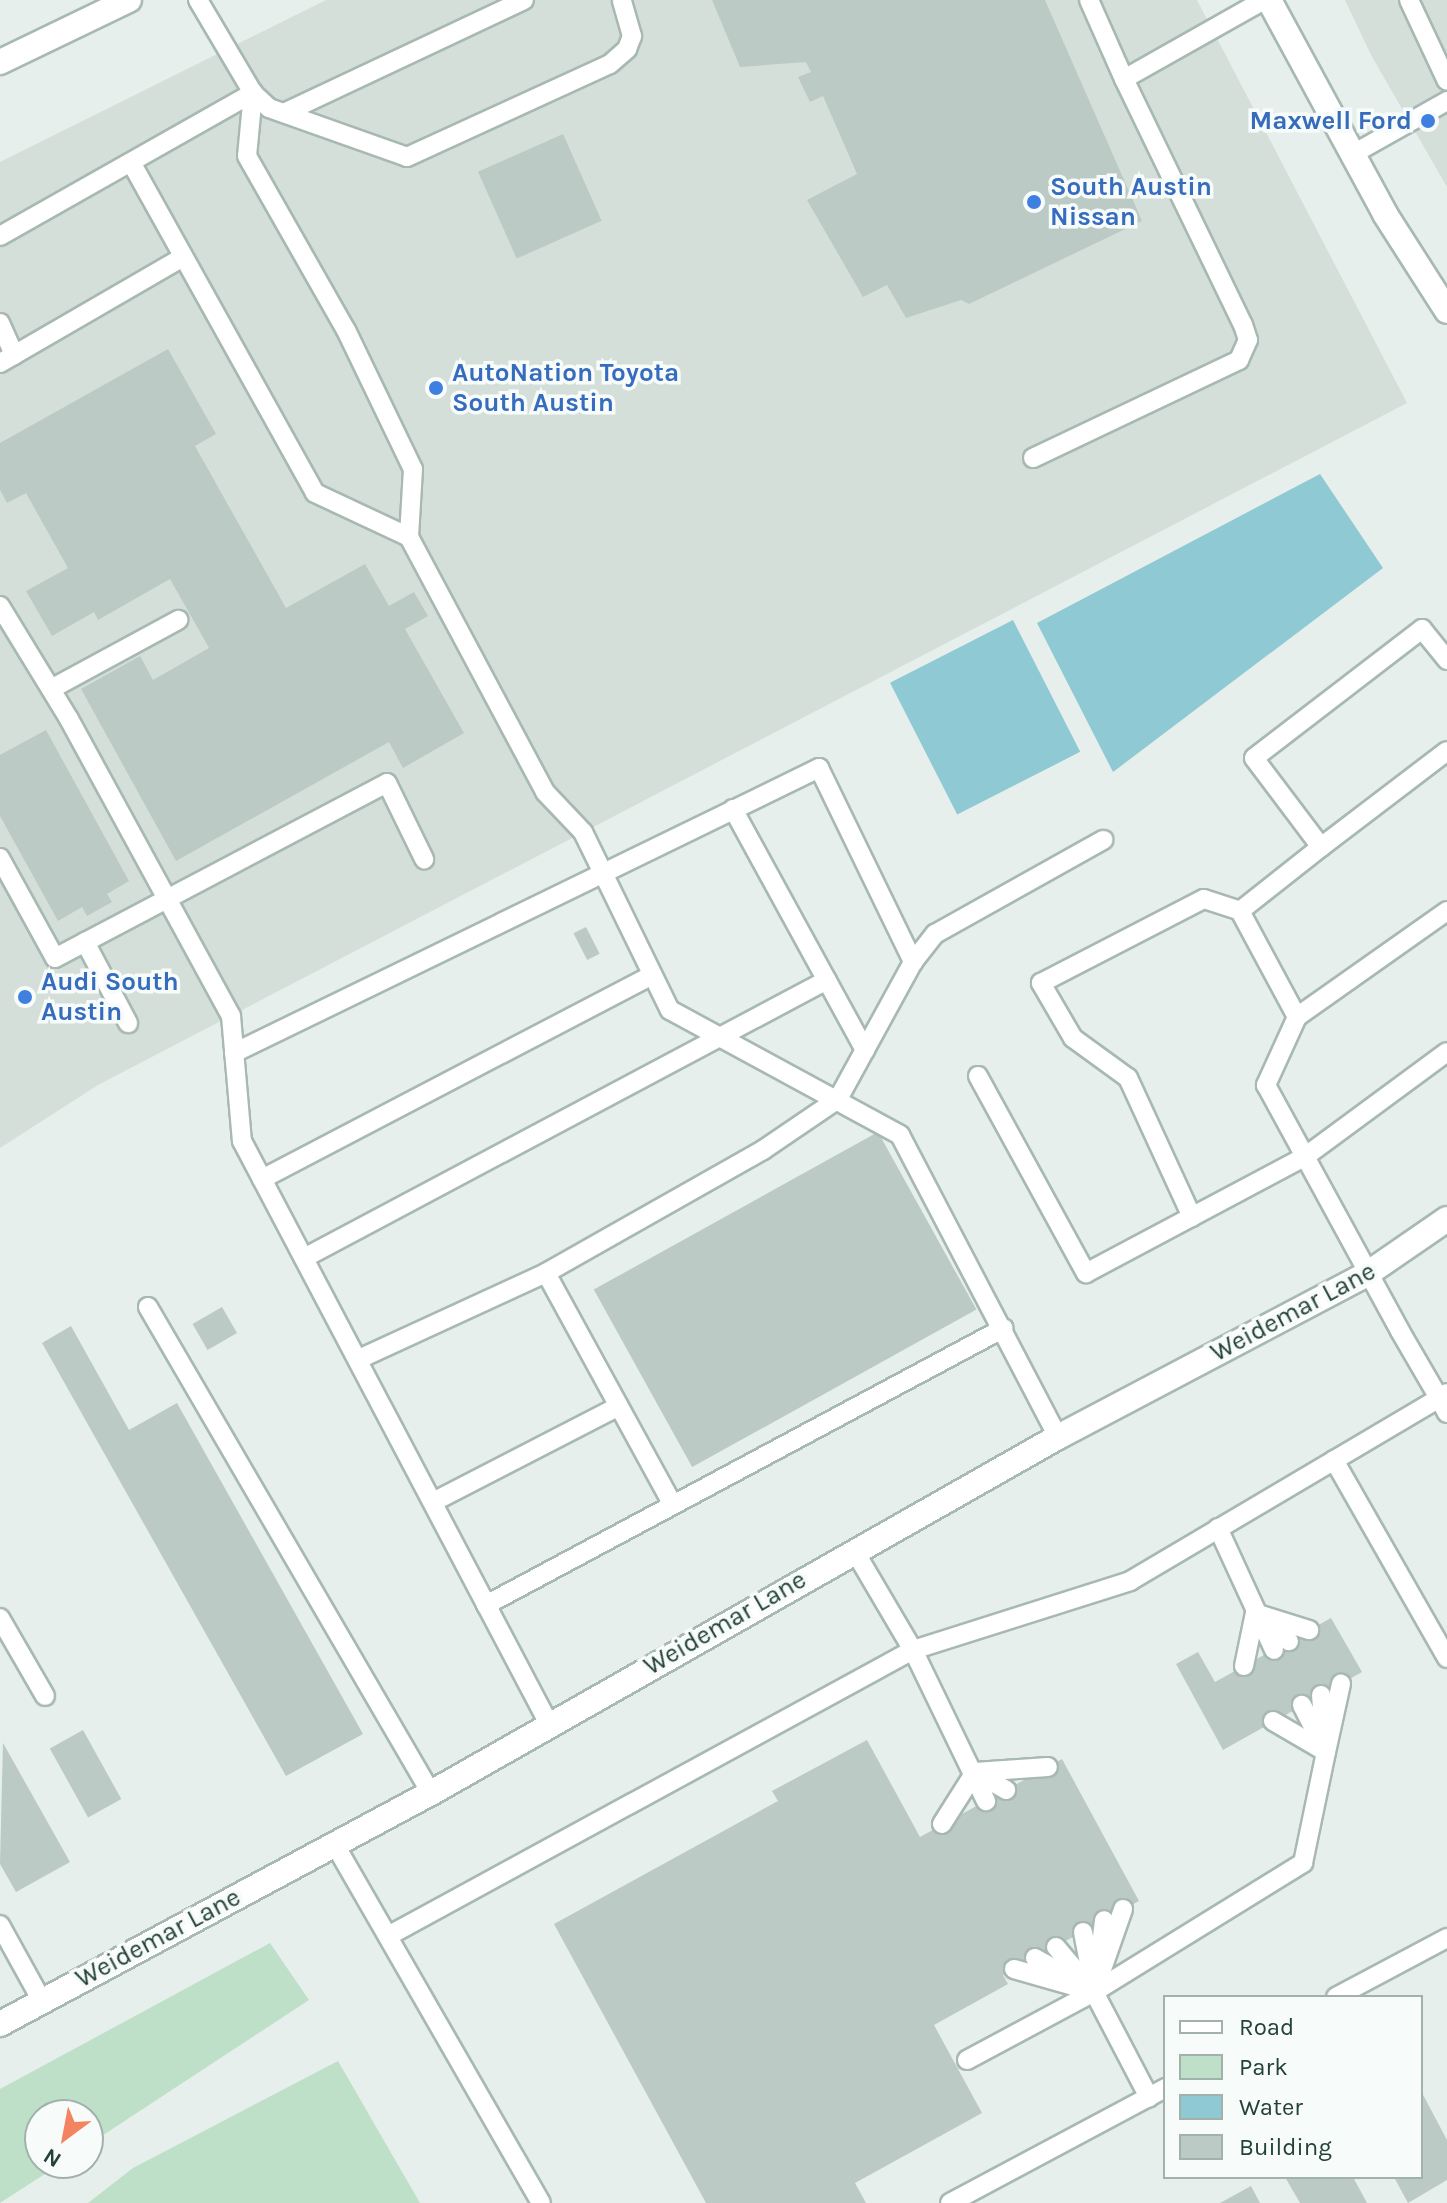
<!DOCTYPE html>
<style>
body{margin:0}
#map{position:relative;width:1447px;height:2203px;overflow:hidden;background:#e6efeb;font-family:Karla,sans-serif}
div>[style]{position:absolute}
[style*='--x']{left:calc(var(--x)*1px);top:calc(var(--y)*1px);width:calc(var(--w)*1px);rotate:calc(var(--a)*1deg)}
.built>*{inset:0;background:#d4dfda}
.green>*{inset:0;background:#bfe0c8}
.water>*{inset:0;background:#8ec9d4;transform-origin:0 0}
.building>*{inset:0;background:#bbcac4;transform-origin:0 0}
.roads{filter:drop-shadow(2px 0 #a8b8b2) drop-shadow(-2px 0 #a8b8b2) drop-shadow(0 2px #a8b8b2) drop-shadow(0 -2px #a8b8b2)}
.lane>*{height:18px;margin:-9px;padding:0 9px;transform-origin:9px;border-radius:9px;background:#fff}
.street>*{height:24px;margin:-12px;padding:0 12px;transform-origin:12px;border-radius:12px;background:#fff}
.secondary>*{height:24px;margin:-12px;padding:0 12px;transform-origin:12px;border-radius:12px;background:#fff}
.dots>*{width:22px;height:22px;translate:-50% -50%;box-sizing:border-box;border:4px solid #f7fbf9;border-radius:50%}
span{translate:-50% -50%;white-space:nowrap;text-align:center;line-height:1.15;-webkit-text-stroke:7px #f7fbf9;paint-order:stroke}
.shop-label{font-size:26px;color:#366cbe;font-weight:700}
.right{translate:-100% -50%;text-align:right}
.left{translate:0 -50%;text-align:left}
.street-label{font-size:26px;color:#24423a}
.legend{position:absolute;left:1163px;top:1995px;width:260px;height:184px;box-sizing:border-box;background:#f7fbf9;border:2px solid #a3b1ad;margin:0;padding:10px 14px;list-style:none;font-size:24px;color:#24423a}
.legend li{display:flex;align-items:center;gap:16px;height:40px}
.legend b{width:40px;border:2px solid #a3b1ad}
.north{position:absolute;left:24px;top:2099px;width:80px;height:80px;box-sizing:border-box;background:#f7fbf9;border:2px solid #a3b1ad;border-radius:50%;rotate:212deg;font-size:22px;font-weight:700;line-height:32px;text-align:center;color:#24423a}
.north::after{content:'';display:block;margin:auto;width:28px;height:36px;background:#f4845f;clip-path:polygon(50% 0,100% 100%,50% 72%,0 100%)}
</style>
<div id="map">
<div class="built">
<i style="clip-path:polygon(326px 0,1197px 0,1407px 403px,98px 1085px,0 1148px,0 162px)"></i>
<i style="clip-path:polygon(1345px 0,1447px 0,1447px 187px,1371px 55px)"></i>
</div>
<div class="green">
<i style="clip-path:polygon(270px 1943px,309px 2000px,88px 2145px,88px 2115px,40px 2115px,40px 2163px,62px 2163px,0 2203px,0 2089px)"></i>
<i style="clip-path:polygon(338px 2061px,420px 2203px,88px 2203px,133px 2168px)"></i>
</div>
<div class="water">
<i style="clip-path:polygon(1320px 474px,1383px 568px,1113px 772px,1037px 623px)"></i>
<i style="left:1013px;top:620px;width:148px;height:138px;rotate:63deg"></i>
</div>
<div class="building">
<i style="clip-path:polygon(712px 0,1045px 0,1142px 221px,969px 304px,961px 300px,906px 318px,887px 285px,863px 297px,807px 200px,857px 174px,823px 96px,810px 102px,798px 77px,811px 72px,806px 62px,740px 67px)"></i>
<i style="left:563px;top:134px;width:95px;height:93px;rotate:66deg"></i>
<i style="clip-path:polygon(168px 349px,216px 434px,195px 446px,286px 608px,365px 564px,389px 606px,414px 592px,428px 616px,405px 629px,464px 733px,403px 768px,389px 742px,176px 861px,81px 689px,140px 656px,153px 680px,209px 648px,170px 579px,98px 620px,94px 612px,52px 636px,26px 591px,68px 568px,26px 493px,7px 503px,0 490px,0 443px)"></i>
<i style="clip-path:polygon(46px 730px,129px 881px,107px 894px,112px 902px,87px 916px,82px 907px,58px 921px,0 816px,0 755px)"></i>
<i style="left:586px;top:927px;width:30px;height:14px;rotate:63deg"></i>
<i style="left:878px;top:1132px;width:203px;height:325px;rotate:61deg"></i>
<i style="left:222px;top:1307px;width:30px;height:34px;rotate:60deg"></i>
<i style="clip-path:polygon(71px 1326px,129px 1430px,177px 1403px,363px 1734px,286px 1776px,42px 1343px)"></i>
<i style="clip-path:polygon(1331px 1618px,1362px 1672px,1223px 1750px,1176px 1664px,1198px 1652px,1215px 1682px)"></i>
<i style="left:83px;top:1730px;width:79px;height:38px;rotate:61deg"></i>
<i style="clip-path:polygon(867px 1740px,920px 1837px,1062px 1759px,1139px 1901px,1003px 1975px,1008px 1984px,934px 2025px,982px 2113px,855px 2183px,866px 2203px,706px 2203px,554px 1924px,778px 1801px,772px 1791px)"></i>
<i style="clip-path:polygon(3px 1743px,70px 1862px,16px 1892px,0 1864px)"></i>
<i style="clip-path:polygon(1421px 2091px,1447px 2140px,1447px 2180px,1408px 2203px,1394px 2177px,1421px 2177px)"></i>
<i style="clip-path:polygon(1285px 2177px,1353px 2177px,1367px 2203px,1300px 2203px)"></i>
<i style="clip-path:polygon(1251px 2186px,1260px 2203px,1220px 2203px)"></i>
</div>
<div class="roads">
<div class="lane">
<i style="--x:198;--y:0;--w:108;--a:59.4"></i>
<i style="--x:253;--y:93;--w:22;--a:43"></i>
<i style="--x:269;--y:108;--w:146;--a:19.5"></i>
<i style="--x:407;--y:157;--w:223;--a:-24.6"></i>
<i style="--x:610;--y:64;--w:23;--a:-41"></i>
<i style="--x:627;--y:49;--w:14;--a:-69"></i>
<i style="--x:632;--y:36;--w:37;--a:-106"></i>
<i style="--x:1089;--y:0;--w:86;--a:66.1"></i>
<i style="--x:1409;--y:0;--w:89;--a:64.9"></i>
<i style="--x:253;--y:93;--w:63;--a:95.4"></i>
<i style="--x:247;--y:156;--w:200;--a:60.4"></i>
<i style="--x:346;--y:330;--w:154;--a:64.3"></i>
<i style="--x:413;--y:469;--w:68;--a:93.4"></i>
<i style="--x:409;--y:537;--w:289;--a:61.9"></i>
<i style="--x:545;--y:792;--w:55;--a:46.5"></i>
<i style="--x:583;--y:832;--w:198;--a:64"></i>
<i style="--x:670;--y:1010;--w:262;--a:28.5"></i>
<i style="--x:900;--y:1135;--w:341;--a:62.4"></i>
<i style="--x:284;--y:113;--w:265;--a:-25.2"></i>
<i style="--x:1353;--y:154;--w:108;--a:-29.4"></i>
<i style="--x:132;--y:164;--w:376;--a:60.9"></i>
<i style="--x:315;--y:493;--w:104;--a:25.1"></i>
<i style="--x:0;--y:236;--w:291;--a:-29.5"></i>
<i style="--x:0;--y:323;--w:35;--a:66"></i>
<i style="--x:14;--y:355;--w:16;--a:150"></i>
<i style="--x:14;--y:355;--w:195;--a:-30.1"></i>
<i style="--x:1033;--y:458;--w:228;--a:-25.4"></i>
<i style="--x:1239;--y:360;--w:22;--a:-66"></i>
<i style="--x:1248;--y:340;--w:16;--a:-108"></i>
<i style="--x:1243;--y:325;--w:273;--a:-115.8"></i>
<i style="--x:1124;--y:79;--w:161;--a:-29.4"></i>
<i style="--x:0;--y:606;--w:132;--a:58.6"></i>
<i style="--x:69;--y:719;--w:338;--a:61.4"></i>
<i style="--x:231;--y:1016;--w:125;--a:85"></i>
<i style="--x:242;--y:1141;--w:659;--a:62.23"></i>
<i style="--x:51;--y:689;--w:145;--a:-28.5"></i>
<i style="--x:733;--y:809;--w:275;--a:61.3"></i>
<i style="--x:1321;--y:847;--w:158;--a:-37.3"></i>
<i style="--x:0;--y:858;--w:114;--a:61.2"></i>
<i style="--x:55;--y:958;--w:375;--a:-27.8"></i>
<i style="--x:387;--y:783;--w:85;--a:64"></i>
<i style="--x:1447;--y:911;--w:184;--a:144.8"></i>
<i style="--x:1297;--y:1017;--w:75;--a:114.5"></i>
<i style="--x:1266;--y:1085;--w:280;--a:61.4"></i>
<i style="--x:1400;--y:1331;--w:78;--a:59.8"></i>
<i style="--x:1439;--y:1398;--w:9;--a:-32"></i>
<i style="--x:85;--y:942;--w:92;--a:62"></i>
<i style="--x:913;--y:962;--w:36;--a:-52"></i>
<i style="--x:935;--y:934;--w:193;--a:-29.2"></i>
<i style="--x:1297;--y:1017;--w:120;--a:-118.3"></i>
<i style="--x:1240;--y:911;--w:103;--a:-38.3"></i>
<i style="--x:1321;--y:847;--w:111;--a:-127"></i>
<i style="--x:1254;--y:758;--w:212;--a:-37.5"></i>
<i style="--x:1422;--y:629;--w:40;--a:51"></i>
<i style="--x:234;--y:1053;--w:651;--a:-25.97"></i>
<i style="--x:819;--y:768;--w:216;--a:64.1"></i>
<i style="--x:913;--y:962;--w:156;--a:118.7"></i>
<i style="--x:838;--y:1099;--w:91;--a:145.8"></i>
<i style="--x:763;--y:1150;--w:249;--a:150.5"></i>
<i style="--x:978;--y:1076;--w:225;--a:61.3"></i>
<i style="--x:1086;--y:1273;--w:249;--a:-28"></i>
<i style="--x:1306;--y:1156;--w:175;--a:-36.4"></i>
<i style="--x:262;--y:1179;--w:440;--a:-27.6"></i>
<i style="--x:1192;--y:1217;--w:153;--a:-114.7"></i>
<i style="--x:1128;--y:1078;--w:68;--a:-144"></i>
<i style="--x:1073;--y:1038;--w:64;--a:-120.2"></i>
<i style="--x:1041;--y:983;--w:183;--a:-27.3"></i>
<i style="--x:1204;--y:899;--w:38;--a:18"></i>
<i style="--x:304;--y:1258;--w:592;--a:-27.99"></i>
<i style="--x:148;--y:1307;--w:562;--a:59.79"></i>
<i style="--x:359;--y:1359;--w:206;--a:-24.7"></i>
<i style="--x:546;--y:1273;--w:262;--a:61.3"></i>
<i style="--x:1334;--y:1460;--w:228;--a:60.3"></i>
<i style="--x:433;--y:1502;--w:209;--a:-27.3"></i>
<i style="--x:1218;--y:1528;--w:134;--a:65.3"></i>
<i style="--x:854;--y:1550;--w:116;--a:59.5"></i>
<i style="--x:913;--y:1650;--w:228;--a:-17.6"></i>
<i style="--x:1130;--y:1581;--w:359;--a:-30.6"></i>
<i style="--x:1439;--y:1398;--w:17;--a:62"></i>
<i style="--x:486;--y:1605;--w:587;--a:-28.14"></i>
<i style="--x:1255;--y:1613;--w:57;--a:17.5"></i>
<i style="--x:1261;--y:1617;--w:37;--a:41"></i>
<i style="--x:0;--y:1618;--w:90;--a:60"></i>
<i style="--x:1244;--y:1666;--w:54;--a:-78.3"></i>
<i style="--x:1321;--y:1695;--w:38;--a:85"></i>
<i style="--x:1273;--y:1721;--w:61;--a:30.3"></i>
<i style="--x:1326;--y:1752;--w:70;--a:-77.6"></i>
<i style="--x:975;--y:1772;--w:73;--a:-3.9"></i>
<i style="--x:975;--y:1772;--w:36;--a:30"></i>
<i style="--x:942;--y:1824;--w:62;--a:-57.6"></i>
<i style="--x:334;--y:1843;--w:415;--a:60.1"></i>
<i style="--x:0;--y:1925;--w:87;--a:61.1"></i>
<i style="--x:1083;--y:1932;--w:58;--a:79.1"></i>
<i style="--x:388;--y:1936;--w:598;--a:-28.58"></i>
<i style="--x:913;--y:1650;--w:168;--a:64.2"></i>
<i style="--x:1056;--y:1947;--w:59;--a:49.8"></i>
<i style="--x:1094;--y:1992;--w:119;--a:62.4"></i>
<i style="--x:1100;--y:1953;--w:33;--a:-83"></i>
<i style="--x:1035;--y:1958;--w:41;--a:29.1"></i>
<i style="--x:1014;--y:1969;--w:83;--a:16"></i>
<i style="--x:1094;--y:1992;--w:88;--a:-70.7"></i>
<i style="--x:1336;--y:1997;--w:126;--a:-28"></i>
<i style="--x:967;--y:2060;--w:144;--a:-28.2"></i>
<i style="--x:1094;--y:1992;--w:246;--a:-31.7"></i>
<i style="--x:1303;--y:1863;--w:113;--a:-78.3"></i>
<i style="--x:1326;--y:1752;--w:53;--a:-117.1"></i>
<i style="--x:950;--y:2203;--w:244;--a:-28.1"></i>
</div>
<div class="street">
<i style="--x:1269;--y:0;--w:243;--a:61.5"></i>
<i style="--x:1385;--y:214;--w:115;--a:57.4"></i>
<i style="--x:0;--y:2024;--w:489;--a:-28.2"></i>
<i style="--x:431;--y:1793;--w:721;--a:-29.59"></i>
<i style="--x:1058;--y:1437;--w:349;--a:-27.8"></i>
<i style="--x:1367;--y:1274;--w:97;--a:-34.5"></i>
</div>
<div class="secondary">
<i style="--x:0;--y:62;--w:143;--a:-25.7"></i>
</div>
</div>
<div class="dots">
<i style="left:1428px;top:121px;background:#3f7fe0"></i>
<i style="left:1034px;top:202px;background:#3f7fe0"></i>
<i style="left:436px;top:388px;background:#3f7fe0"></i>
<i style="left:25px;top:997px;background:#3f7fe0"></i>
</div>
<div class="shop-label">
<span class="right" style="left:1412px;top:121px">Maxwell Ford</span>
<span class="left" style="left:1050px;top:202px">South Austin<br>Nissan</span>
<span class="left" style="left:452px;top:388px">AutoNation Toyota<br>South Austin</span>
<span class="left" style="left:41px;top:997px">Audi South<br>Austin</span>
</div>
<div class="street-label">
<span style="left:1293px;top:1312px;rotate:-28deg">Weidemar Lane</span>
<span style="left:725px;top:1623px;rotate:-30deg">Weidemar Lane</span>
<span style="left:158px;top:1938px;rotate:-28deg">Weidemar Lane</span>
</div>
<ul class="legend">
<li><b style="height:10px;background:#fff"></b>Road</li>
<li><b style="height:22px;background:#bfe0c8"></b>Park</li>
<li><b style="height:22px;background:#8ec9d4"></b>Water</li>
<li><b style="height:22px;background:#bbcac4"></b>Building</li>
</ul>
<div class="north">N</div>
</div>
